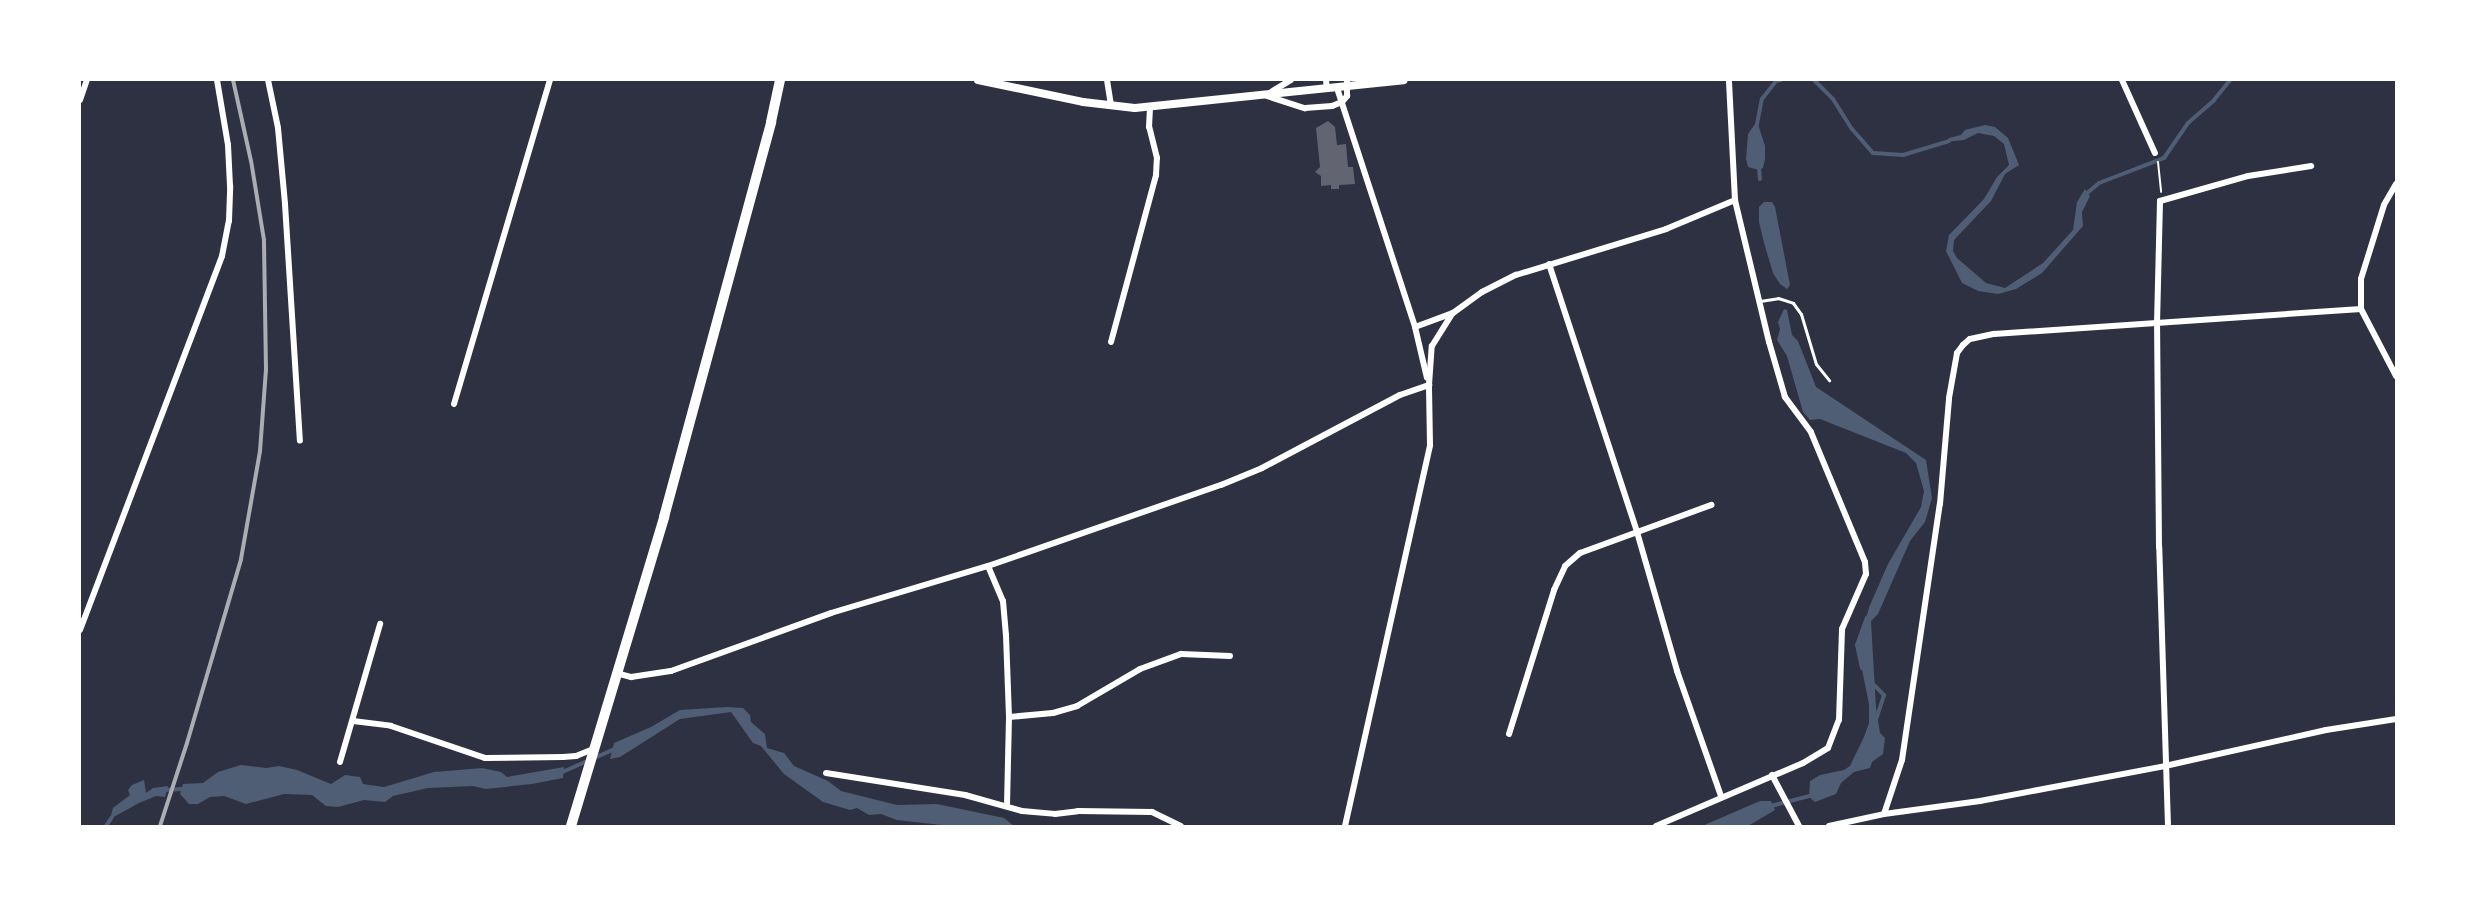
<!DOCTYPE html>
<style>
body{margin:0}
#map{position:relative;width:2476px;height:906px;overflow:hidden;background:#2d3142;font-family:"DejaVu Sans",sans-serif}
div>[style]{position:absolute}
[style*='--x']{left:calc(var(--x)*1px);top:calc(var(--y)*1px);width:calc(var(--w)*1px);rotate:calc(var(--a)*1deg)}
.water>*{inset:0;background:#4f5d75}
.stream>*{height:4px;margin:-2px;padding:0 2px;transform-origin:2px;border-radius:2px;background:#4f5d75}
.building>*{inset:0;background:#626471}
.path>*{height:2px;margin:-1px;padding:0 1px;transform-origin:1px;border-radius:1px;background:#fff}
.service>*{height:3px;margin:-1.5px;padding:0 1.5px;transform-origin:1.5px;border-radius:1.5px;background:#fff}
.minor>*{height:6px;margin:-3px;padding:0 3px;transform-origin:3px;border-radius:3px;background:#fff}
.tertiary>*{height:8px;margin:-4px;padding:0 4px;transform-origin:4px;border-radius:4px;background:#fff}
.primary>*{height:10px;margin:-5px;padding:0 5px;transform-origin:5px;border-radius:5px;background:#fff}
.rail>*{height:4px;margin:-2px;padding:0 2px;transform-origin:2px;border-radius:2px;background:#abadb3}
span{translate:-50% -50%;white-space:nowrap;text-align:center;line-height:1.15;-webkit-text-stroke:6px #fff;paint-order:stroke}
.frame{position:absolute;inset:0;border:81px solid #fff;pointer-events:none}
</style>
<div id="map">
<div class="water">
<i style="clip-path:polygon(1757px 121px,1765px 146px,1765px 159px,1763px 168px,1759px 170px,1748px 167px,1746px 159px,1748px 134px)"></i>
<i style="clip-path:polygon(1985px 125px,1995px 127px,2008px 138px,2019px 165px,2005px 174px,1991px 201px,1954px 240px,1953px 251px,1957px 258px,1986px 283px,2005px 288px,2043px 263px,2073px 230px,2077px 202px,2085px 189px,2090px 196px,2082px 212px,2083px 226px,2042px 273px,2016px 289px,1998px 294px,1978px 291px,1962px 283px,1946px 251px,1949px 235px,1984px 199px,1997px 177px,2009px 165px,2004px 144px,1994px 136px,1978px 133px,1964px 140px,1945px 142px,1949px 138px,1961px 135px,1965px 130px)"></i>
<i style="clip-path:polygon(1764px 202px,1772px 202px,1775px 207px,1790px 285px,1787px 289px,1780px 284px,1773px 273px,1764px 243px,1759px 222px,1759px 207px)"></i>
<i style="clip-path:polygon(1784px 309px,1787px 310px,1792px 335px,1798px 341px,1816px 387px,1926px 460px,1932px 498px,1925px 522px,1910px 541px,1878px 614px,1871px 621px,1876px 708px,1880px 733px,1885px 738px,1883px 754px,1872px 762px,1870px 768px,1854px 772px,1841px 783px,1836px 794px,1815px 802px,1809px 797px,1810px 781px,1820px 775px,1844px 770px,1850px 766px,1864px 737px,1869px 723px,1869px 704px,1857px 645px,1870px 605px,1888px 564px,1921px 507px,1924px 491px,1916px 463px,1906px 453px,1820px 419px,1810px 420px,1803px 412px,1787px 356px,1777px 340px,1780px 329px,1778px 322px)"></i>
<i style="clip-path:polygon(727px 707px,743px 708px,750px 715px,751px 722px,765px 734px,767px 748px,784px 753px,794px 766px,828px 781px,841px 791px,897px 805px,937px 804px,1004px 818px,1014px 826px,1045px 826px,950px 826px,897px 820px,881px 814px,869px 815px,857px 808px,850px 810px,823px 802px,784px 774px,761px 746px,753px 743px,731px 712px,680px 719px,620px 757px,610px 759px,614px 743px,651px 727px,680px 710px)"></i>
<i style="clip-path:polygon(241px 765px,266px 768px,279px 766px,297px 770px,331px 784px,345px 775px,360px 777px,363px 784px,384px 787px,434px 772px,482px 768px,501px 772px,507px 777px,564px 767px,563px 778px,532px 784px,486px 789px,473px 786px,428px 788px,393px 796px,385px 802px,364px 800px,338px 807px,326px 806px,312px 795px,284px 794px,246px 804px,224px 796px,210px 797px,198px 804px,189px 804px,180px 794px,183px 784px,203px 783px,218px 772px)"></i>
<i style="clip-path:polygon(144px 780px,146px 793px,153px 788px,168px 786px,165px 797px,156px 796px,139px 803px,110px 819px,113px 808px,130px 795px,128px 790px,132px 785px)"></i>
<i style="clip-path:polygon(1760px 801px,1771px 801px,1775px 810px,1748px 826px,1702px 826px)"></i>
</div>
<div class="stream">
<i style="--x:1814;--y:80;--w:27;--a:45"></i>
<i style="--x:1833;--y:99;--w:36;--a:58"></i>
<i style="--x:1852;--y:129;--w:32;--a:49"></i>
<i style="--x:1873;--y:153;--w:30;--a:4"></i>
<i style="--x:1903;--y:155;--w:48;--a:-16.9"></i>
<i style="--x:1757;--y:124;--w:25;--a:-79"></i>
<i style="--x:1762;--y:99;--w:23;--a:-52"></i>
<i style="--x:1776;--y:81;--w:5;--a:-11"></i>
<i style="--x:1759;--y:168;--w:11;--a:85"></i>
<i style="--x:2086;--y:194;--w:17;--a:-40"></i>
<i style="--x:2099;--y:183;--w:70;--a:-21"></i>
<i style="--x:2164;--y:158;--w:42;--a:-55.6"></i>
<i style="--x:2188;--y:123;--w:35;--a:-41"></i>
<i style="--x:2214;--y:100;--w:26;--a:-51"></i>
<i style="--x:1862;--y:668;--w:24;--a:-102"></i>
<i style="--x:1857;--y:645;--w:29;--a:-70"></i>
<i style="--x:1873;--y:684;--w:16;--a:45"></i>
<i style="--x:1884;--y:695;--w:25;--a:108"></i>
<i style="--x:560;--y:773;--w:62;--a:-23.7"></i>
<i style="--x:164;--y:790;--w:19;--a:-3"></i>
<i style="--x:1771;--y:806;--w:43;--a:-14.7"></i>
<i style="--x:106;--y:826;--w:11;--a:-56"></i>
</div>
<div class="building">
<i style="clip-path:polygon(1328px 121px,1335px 127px,1337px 145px,1346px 144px,1348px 167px,1353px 167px,1355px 184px,1339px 185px,1339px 189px,1331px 189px,1331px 185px,1321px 186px,1321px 176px,1315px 172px,1320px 167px,1316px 128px)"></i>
</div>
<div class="path">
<i style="--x:2158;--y:162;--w:30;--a:84"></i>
</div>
<div class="service">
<i style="--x:1760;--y:301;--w:18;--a:-9"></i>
<i style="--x:1778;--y:298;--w:16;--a:18"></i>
<i style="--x:1793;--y:303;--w:14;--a:54"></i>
<i style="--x:1801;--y:314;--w:52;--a:73.3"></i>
<i style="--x:1816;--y:364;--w:21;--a:51"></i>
</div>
<div class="minor">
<i style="--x:268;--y:80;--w:49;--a:78.2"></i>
<i style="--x:278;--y:128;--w:76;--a:84.7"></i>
<i style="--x:285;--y:204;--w:237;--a:86.4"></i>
<i style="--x:1107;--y:80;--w:26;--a:81"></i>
<i style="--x:1326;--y:80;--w:9;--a:84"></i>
<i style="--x:2122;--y:80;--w:80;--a:65.7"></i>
<i style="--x:1337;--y:88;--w:251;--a:71.9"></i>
<i style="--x:1415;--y:327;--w:52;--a:76.8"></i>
<i style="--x:1271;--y:92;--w:23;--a:-31"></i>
<i style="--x:1267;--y:96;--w:40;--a:18"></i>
<i style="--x:1305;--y:108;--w:27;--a:-4"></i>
<i style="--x:1332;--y:106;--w:11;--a:-22"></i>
<i style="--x:1342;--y:102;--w:8;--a:-50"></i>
<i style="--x:1347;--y:96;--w:16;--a:-90"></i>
<i style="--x:80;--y:100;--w:21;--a:-71"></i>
<i style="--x:2396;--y:184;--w:24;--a:120"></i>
<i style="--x:2384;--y:205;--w:77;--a:107.3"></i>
<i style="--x:2361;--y:279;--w:30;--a:90"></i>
<i style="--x:2361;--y:309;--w:76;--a:62.4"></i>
<i style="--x:1549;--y:264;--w:282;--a:71.8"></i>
<i style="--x:1637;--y:532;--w:145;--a:73.9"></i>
<i style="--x:1677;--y:671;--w:133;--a:70.6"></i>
<i style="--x:1415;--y:327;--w:40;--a:-20.2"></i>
<i style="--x:1453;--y:313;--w:36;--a:-36"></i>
<i style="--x:1482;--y:292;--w:38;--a:-27"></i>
<i style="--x:1516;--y:275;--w:157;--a:-17"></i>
<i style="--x:1666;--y:229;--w:75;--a:-22.8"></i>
<i style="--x:1111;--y:342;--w:173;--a:-74.9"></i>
<i style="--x:1156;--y:175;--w:17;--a:-87"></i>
<i style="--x:1157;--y:158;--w:32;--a:-104"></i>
<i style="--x:1149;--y:127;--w:19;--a:-87"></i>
<i style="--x:454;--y:404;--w:338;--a:-73.5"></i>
<i style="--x:988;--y:566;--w:38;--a:67"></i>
<i style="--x:1003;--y:601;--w:34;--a:85"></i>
<i style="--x:1006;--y:635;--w:82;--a:87.9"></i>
<i style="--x:1009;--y:717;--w:89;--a:91.3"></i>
<i style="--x:80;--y:630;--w:400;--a:-69.2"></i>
<i style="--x:222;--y:256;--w:36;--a:-79"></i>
<i style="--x:229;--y:221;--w:35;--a:-88"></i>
<i style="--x:230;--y:186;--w:41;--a:-92.8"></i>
<i style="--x:228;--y:145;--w:66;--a:-99.6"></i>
<i style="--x:616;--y:673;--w:16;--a:15"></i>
<i style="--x:631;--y:677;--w:40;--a:-8.5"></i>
<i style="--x:671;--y:671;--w:170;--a:-19.9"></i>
<i style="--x:831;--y:613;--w:164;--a:-16.7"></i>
<i style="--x:988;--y:566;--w:247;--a:-19.2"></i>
<i style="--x:1221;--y:485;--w:44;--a:-22.5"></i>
<i style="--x:1262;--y:468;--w:156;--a:-27.9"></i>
<i style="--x:1400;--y:395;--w:31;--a:-19"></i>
<i style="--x:1009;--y:717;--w:44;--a:-5.2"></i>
<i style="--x:1053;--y:713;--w:25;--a:-16"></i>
<i style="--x:1077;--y:706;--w:73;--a:-30.4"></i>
<i style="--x:1140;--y:669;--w:44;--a:-20.1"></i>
<i style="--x:1181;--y:654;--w:49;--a:2.3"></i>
<i style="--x:353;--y:721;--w:38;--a:7"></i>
<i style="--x:391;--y:726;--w:99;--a:18.8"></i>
<i style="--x:485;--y:758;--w:78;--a:-0.7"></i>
<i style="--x:563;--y:757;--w:13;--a:-4"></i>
<i style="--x:576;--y:756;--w:18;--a:-22"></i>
<i style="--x:1509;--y:734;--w:151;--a:-72.6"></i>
<i style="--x:1554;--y:590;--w:26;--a:-65"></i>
<i style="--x:1565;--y:566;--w:20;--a:-41"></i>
<i style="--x:1580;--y:553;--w:140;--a:-20.1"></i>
<i style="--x:340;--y:762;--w:144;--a:-73.8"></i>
<i style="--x:826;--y:773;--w:141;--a:9"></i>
<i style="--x:965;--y:795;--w:59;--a:15.7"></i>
<i style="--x:1022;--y:811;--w:33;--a:5"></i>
<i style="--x:1055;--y:814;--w:23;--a:-7"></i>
<i style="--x:1078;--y:811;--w:74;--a:0.8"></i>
<i style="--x:1152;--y:812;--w:32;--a:26"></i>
<i style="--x:1772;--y:775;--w:58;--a:62.1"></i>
<i style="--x:1884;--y:814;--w:57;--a:-71.6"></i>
<i style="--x:1902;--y:760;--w:259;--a:-81.6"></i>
<i style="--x:1940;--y:504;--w:106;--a:-85.1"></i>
<i style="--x:1949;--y:398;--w:46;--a:-79.9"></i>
<i style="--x:1957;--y:353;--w:10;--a:-53"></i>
<i style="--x:1963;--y:345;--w:9;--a:-41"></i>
<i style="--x:1970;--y:339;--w:25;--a:-12"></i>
<i style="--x:1994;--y:334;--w:368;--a:-3.9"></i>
<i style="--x:1345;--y:826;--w:390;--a:-77.4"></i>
<i style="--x:1430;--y:445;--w:60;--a:-91"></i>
<i style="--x:1429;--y:385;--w:39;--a:-86"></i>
<i style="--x:1432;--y:346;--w:39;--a:-58"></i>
<i style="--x:1656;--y:826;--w:160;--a:-23.2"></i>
<i style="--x:1803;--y:763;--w:29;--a:-31"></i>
<i style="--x:1828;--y:748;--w:30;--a:-69"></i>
<i style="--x:1839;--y:720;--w:91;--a:-88.1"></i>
<i style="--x:1842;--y:629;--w:60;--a:-66.4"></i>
<i style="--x:1866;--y:574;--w:12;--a:-95"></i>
<i style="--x:1865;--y:562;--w:141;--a:-112.6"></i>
<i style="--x:1811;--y:432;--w:44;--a:-126.6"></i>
<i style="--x:1785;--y:397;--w:57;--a:-106.2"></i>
<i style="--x:1769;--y:342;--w:146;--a:-103.5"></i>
<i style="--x:1735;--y:200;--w:120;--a:-92.9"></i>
<i style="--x:1829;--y:826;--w:56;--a:-12.3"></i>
<i style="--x:1884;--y:814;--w:97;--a:-7.7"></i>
<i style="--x:1980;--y:801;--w:188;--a:-10.7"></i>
<i style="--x:2165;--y:766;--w:165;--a:-12.6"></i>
<i style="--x:2326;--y:730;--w:71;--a:-8.9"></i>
<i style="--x:2168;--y:826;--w:279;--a:-91.8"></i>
<i style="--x:2159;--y:547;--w:223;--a:-90.5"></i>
<i style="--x:2157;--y:324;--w:123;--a:-88.6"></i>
<i style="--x:2160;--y:201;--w:91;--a:-15.9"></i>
<i style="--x:2248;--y:176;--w:64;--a:-9"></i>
</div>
<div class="tertiary">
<i style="--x:978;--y:80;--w:107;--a:11.8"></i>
<i style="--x:1083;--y:102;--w:52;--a:6.6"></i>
<i style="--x:1135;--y:108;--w:270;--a:-5.9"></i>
</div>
<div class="primary">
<i style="--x:571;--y:826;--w:323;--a:-73.2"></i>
<i style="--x:664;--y:517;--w:409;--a:-74.8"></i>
<i style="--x:771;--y:122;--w:43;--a:-77.9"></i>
</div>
<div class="rail">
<i style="--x:160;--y:826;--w:87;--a:-72"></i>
<i style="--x:187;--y:743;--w:192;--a:-73.6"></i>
<i style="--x:241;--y:559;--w:110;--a:-80"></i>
<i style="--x:260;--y:451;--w:81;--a:-85.8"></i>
<i style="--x:266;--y:370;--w:130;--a:-90.9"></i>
<i style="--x:264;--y:240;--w:80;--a:-99.3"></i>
<i style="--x:251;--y:161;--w:83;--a:-102.5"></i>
</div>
<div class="frame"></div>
</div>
